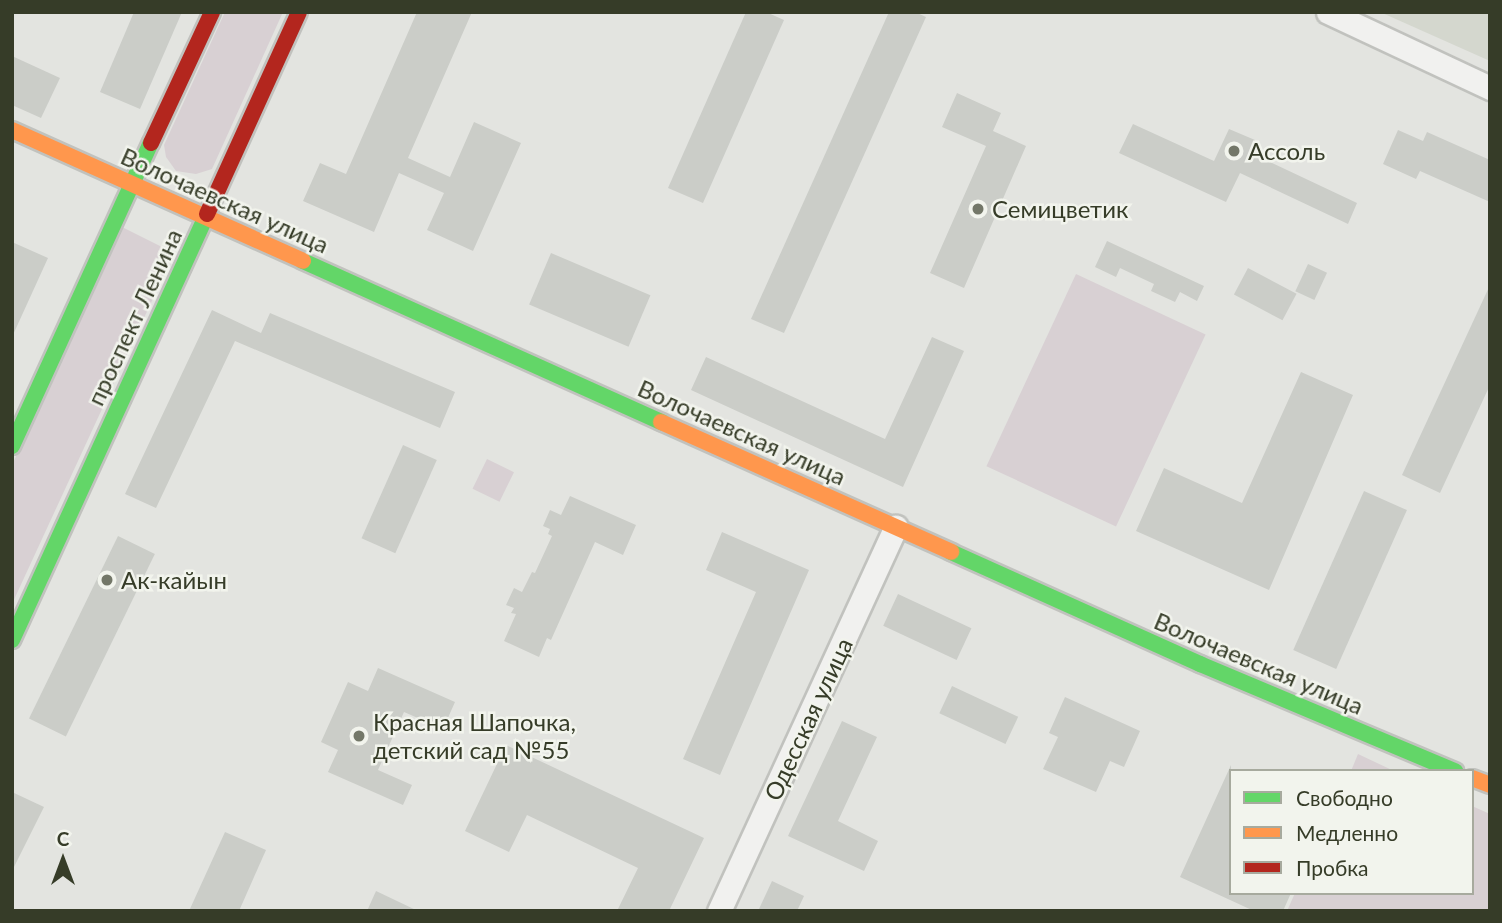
<!DOCTYPE html>
<meta charset="utf-8">
<style>
body{margin:0}
#map{position:relative;width:1502px;height:923px;overflow:hidden;background:#e3e4e0;font-family:Lato,sans-serif}
div>[style]{position:absolute}
[style*='--x']{left:calc(var(--x)*1px);top:calc(var(--y)*1px);width:calc(var(--w)*1px);rotate:calc(var(--a)*1deg)}
.built>*{inset:0;background:#d4d7ce}
.green>*{inset:0;background:#d8d0d3;transform-origin:0 0}
.building>*{inset:0;background:#cbcdc8;transform-origin:0 0}
.roads{filter:drop-shadow(2px 0 #c1c2be) drop-shadow(-2px 0 #c1c2be) drop-shadow(0 2px #c1c2be) drop-shadow(0 -2px #c1c2be)}
.street>*{height:23px;margin:-11.5px;padding:0 11.5px;transform-origin:11.5px;border-radius:11.5px;background:#f1f1ef}
.fast>*{height:16px;margin:-8px;padding:0 8px;transform-origin:8px;border-radius:8px;background:#63d668}
.slow>*{height:16px;margin:-8px;padding:0 8px;transform-origin:8px;border-radius:8px;background:#ff974d}
.jam>*{height:16px;margin:-8px;padding:0 8px;transform-origin:8px;border-radius:8px;background:#b3261e}
.dots>*{width:19px;height:19px;translate:-50% -50%;box-sizing:border-box;border:4px solid #f2f4ed;border-radius:50%}
span{translate:-50% -50%;white-space:nowrap;text-align:center;line-height:1.15;-webkit-text-stroke:5px #f2f4ed;paint-order:stroke}
.poi-label{font-size:24px;color:#363c28}
.left{translate:0 -50%;text-align:left}
.street-label{font-size:24px;color:#363c28}
.frame{position:absolute;inset:0;border:14px solid #363c28;pointer-events:none}
.legend{position:absolute;left:1229px;top:769px;width:245px;height:126px;box-sizing:border-box;background:#f2f4ed;border:2px solid #a7aa9e;margin:0;padding:9px 12px;list-style:none;font-size:21px;color:#363c28}
.legend li{display:flex;align-items:center;gap:14px;height:35px}
.legend b{width:35px;border:2px solid #a7aa9e}
.north{position:absolute;left:28px;top:825px;width:70px;height:70px;-webkit-text-stroke:5px #f2f4ed;paint-order:stroke;rotate:0deg;font-size:19px;font-weight:700;line-height:28px;text-align:center;color:#363c28}
.north::after{content:'';display:block;margin:auto;width:24px;height:32px;background:#363c28;clip-path:polygon(50% 0,100% 100%,50% 72%,0 100%)}
</style>
<div id="map">
<div class="built">
<i style="clip-path:polygon(1380px 12px,1490px 12px,1490px 61px)"></i>
</div>
<div class="green">
<i style="clip-path:polygon(225px 12px,283px 12px,212px 169px,196px 174px,176px 171px,166px 157px,164px 145px)"></i>
<i style="clip-path:polygon(120px 226px,174px 253px,12px 604px,12px 465px)"></i>
<i style="left:1076px;top:274px;width:143px;height:212px;rotate:25deg"></i>
<i style="left:487px;top:459px;width:30px;height:33px;rotate:26deg"></i>
<i style="clip-path:polygon(1358px 754px,1394px 771px,1351px 771px)"></i>
<i style="clip-path:polygon(1472px 806px,1490px 814px,1490px 911px,1287px 911px,1295px 893px,1472px 893px)"></i>
</div>
<div class="building">
<i style="clip-path:polygon(134px 12px,182px 12px,140px 109px,100px 92px)"></i>
<i style="clip-path:polygon(417px 12px,472px 12px,408px 158px,450px 177px,474px 122px,521px 143px,473px 251px,427px 230px,444px 193px,399px 173px,374px 232px,303px 201px,320px 163px,346px 174px)"></i>
<i style="clip-path:polygon(746px 12px,766px 12px,784px 20px,703px 203px,668px 188px)"></i>
<i style="clip-path:polygon(889px 12px,915px 12px,926px 17px,784px 333px,751px 319px)"></i>
<i style="clip-path:polygon(12px 56px,60px 78px,41px 118px,12px 105px)"></i>
<i style="clip-path:polygon(957px 93px,1001px 113px,993px 131px,1026px 146px,964px 288px,930px 273px,986px 146px,942px 127px)"></i>
<i style="clip-path:polygon(1133px 124px,1214px 161px,1229px 129px,1255px 140px,1249px 152px,1357px 203px,1348px 224px,1240px 173px,1226px 202px,1119px 153px)"></i>
<i style="clip-path:polygon(1398px 130px,1423px 141px,1427px 132px,1490px 160px,1490px 202px,1420px 171px,1416px 179px,1383px 164px)"></i>
<i style="clip-path:polygon(1107px 241px,1204px 286px,1197px 301px,1180px 292px,1175px 302px,1151px 291px,1154px 284px,1120px 268px,1116px 277px,1095px 267px)"></i>
<i style="clip-path:polygon(12px 242px,48px 258px,12px 337px)"></i>
<i style="left:551px;top:253px;width:108px;height:56px;rotate:23deg"></i>
<i style="left:1308px;top:264px;width:21px;height:30px;rotate:25deg"></i>
<i style="left:1248px;top:268px;width:55px;height:30px;rotate:28deg"></i>
<i style="clip-path:polygon(1490px 285px,1490px 385px,1440px 493px,1402px 475px)"></i>
<i style="clip-path:polygon(212px 310px,261px 333px,270px 313px,455px 392px,440px 428px,235px 341px,156px 508px,125px 494px)"></i>
<i style="clip-path:polygon(932px 337px,964px 351px,903px 487px,691px 390px,706px 357px,885px 439px)"></i>
<i style="clip-path:polygon(1301px 372px,1353px 395px,1269px 590px,1136px 531px,1164px 468px,1242px 503px)"></i>
<i style="left:403px;top:445px;width:37px;height:102px;rotate:24deg"></i>
<i style="left:1364px;top:491px;width:47px;height:174px;rotate:24deg"></i>
<i style="clip-path:polygon(570px 496px,636px 525px,623px 555px,595px 542px,551px 640px,547px 638px,539px 657px,504px 641px,516px 614px,511px 613px,514px 608px,506px 605px,514px 588px,522px 592px,532px 572px,535px 573px,552px 536px,548px 534px,550px 529px,543px 526px,550px 510px,561px 515px)"></i>
<i style="clip-path:polygon(722px 532px,809px 570px,720px 775px,683px 759px,756px 592px,706px 570px)"></i>
<i style="left:118px;top:536px;width:41px;height:203px;rotate:26deg"></i>
<i style="left:898px;top:594px;width:81px;height:35px;rotate:25deg"></i>
<i style="clip-path:polygon(378px 668px,455px 702px,443px 729px,404px 712px,378px 770px,412px 785px,403px 805px,328px 772px,338px 750px,321px 742px,348px 682px,368px 691px)"></i>
<i style="left:952px;top:686px;width:73px;height:30px;rotate:25deg"></i>
<i style="clip-path:polygon(1065px 697px,1140px 731px,1124px 767px,1110px 761px,1096px 792px,1043px 769px,1058px 737px,1049px 733px)"></i>
<i style="clip-path:polygon(842px 721px,877px 737px,838px 821px,878px 841px,864px 871px,788px 836px)"></i>
<i style="clip-path:polygon(506px 745px,704px 838px,669px 911px,617px 911px,638px 868px,527px 815px,509px 852px,465px 831px)"></i>
<i style="clip-path:polygon(1231px 765px,1231px 893px,1291px 893px,1283px 911px,1254px 911px,1180px 877px)"></i>
<i style="clip-path:polygon(12px 792px,44px 807px,12px 871px)"></i>
<i style="clip-path:polygon(225px 832px,266px 850px,239px 911px,189px 911px)"></i>
<i style="clip-path:polygon(772px 881px,804px 896px,797px 911px,758px 911px)"></i>
<i style="clip-path:polygon(376px 891px,418px 911px,367px 911px)"></i>
</div>
<div class="roads">
<div class="street">
<i style="--x:1328;--y:12;--w:179;--a:25.1"></i>
<i style="--x:719;--y:911;--w:423;--a:-65.3"></i>
</div>
<div class="fast">
<i style="--x:303;--y:261;--w:393;--a:24.2"></i>
<i style="--x:12;--y:446;--w:333;--a:-65.4"></i>
<i style="--x:951;--y:552;--w:273;--a:24.2"></i>
<i style="--x:1200;--y:664;--w:277;--a:22.8"></i>
<i style="--x:12;--y:640;--w:469;--a:-65.4"></i>
</div>
<div class="slow">
<i style="--x:12;--y:130;--w:319;--a:24.2"></i>
<i style="--x:661;--y:422;--w:318;--a:24.1"></i>
<i style="--x:1472;--y:778;--w:19;--a:21"></i>
</div>
<div class="jam">
<i style="--x:151;--y:143;--w:145;--a:-65"></i>
<i style="--x:207;--y:214;--w:222;--a:-65.5"></i>
</div>
</div>
<div class="dots">
<i style="left:1234px;top:151px;background:#737768"></i>
<i style="left:978px;top:209px;background:#737768"></i>
<i style="left:107px;top:580px;background:#737768"></i>
<i style="left:359px;top:736px;background:#737768"></i>
</div>
<div class="poi-label">
<span class="left" style="left:1248px;top:151px">Ассоль</span>
<span class="left" style="left:992px;top:209px">Семицветик</span>
<span class="left" style="left:121px;top:580px">Ак-кайын</span>
<span class="left" style="left:373px;top:736px">Красная Шапочка,<br>детский сад №55</span>
</div>
<div class="street-label">
<span style="left:225px;top:200px;rotate:24deg">Волочаевская улица</span>
<span style="left:134px;top:317px;rotate:-65deg">проспект Ленина</span>
<span style="left:742px;top:432px;rotate:24deg">Волочаевская улица</span>
<span style="left:1259px;top:663px;rotate:23deg">Волочаевская улица</span>
<span style="left:808px;top:719px;rotate:-65deg">Одесская улица</span>
</div>
<div class="frame"></div>
<ul class="legend">
<li><b style="height:9px;background:#63d668"></b>Свободно</li>
<li><b style="height:9px;background:#ff974d"></b>Медленно</li>
<li><b style="height:9px;background:#b3261e"></b>Пробка</li>
</ul>
<div class="north">С</div>
</div>
